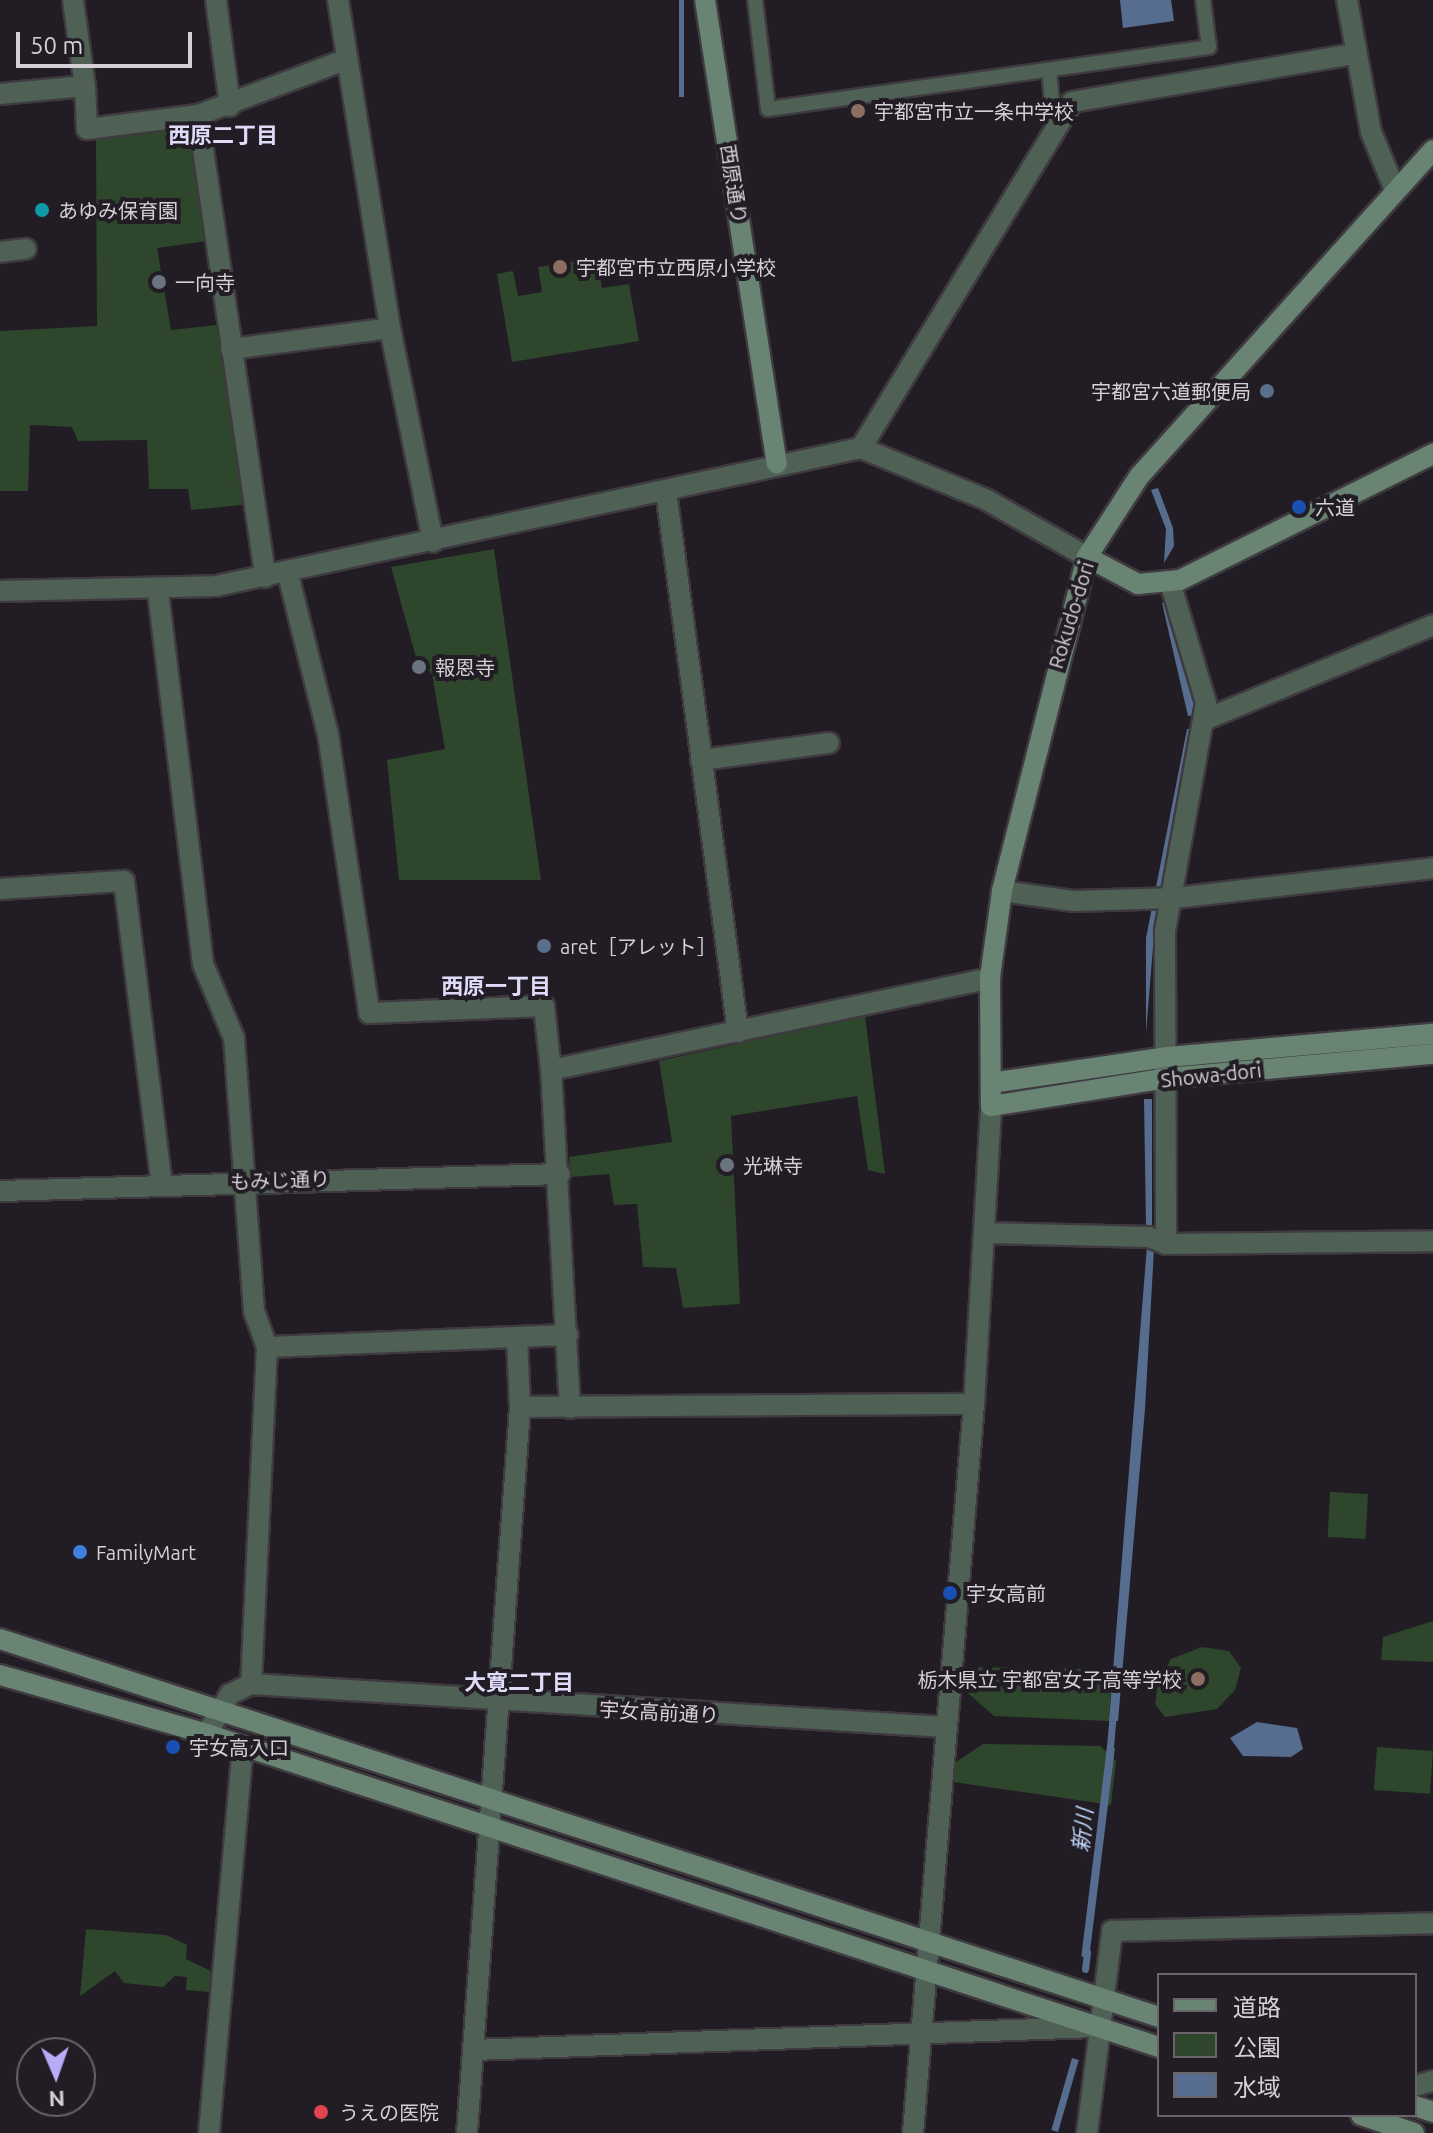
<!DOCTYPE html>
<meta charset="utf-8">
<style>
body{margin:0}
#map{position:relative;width:1433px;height:2133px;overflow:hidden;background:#221d24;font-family:Ubuntu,"Noto Sans JP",sans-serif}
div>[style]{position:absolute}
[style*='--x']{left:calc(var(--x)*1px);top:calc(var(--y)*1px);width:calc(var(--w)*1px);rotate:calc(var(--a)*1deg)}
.green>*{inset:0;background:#2e462c;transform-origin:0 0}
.water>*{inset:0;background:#566d90;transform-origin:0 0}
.stream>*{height:7px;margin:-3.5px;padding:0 3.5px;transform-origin:3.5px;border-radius:3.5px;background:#566d90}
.roads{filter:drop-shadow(2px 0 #3e3a40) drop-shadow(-2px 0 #3e3a40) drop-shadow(0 2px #3e3a40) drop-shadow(0 -2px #3e3a40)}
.lane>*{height:14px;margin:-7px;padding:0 7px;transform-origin:7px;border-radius:7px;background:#4f6054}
.street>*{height:20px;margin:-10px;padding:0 10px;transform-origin:10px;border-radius:10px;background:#4f6054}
.secondary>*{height:20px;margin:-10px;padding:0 10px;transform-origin:10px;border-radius:10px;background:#698472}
.dots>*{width:22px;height:22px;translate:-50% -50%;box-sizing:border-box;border:4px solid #221d24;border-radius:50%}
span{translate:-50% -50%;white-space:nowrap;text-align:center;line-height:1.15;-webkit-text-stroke:8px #221d24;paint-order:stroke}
.poi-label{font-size:20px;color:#d4d0d5}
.left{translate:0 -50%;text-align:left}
.right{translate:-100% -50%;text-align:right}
.street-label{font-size:20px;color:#d4d0d5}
.neighbourhood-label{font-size:22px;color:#dfdbf8;font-weight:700}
.water-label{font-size:22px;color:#bdd4f8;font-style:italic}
.legend{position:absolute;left:1157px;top:1973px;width:260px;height:144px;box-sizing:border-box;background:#221d24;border:2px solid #69656b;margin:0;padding:10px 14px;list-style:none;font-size:24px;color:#d4d0d5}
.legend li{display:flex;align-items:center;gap:16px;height:40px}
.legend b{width:40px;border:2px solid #69656b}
.north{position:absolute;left:16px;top:2037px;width:80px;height:80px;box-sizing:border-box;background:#221d24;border:2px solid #69656b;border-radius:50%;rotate:178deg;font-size:22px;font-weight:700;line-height:32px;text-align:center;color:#d4d0d5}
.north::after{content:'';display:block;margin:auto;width:28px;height:36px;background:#b8abf7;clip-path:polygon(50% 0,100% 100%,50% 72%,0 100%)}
.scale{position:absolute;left:16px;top:32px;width:176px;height:36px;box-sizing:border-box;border:4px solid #d4d0d5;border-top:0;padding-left:10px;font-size:24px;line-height:28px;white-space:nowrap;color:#d4d0d5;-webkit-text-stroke:6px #221d24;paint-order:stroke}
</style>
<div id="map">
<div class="green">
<i style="clip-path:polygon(199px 128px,214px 240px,157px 248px,171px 330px,226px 324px,251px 504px,191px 510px,188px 489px,149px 489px,147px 440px,78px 441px,72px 427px,30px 425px,28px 491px,0 491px,0 331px,97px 326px,96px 138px)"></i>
<i style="clip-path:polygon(597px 258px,602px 288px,629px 284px,639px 341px,512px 362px,497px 274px,513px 271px,518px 296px,542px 292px,538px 267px)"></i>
<i style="clip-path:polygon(494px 549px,541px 880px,399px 880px,387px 760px,445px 749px,432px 674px,416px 657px,391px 567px)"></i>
<i style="clip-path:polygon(865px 1016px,885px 1174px,868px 1170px,857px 1096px,731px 1116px,740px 1304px,683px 1308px,676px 1268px,643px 1267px,637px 1204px,614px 1205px,609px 1174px,571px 1177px,569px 1157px,672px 1142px,659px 1061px)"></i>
<i style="left:1330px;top:1492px;width:38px;height:45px;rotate:3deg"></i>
<i style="clip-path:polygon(1433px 1621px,1433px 1662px,1381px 1660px,1383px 1637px)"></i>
<i style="clip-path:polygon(1202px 1647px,1229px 1651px,1241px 1668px,1235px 1690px,1217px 1709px,1165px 1717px,1155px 1704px,1158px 1684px,1171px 1659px)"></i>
<i style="clip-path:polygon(964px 1667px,1112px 1669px,1109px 1721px,994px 1716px,962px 1688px)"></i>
<i style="clip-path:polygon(983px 1744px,1100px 1746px,1116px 1761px,1111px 1805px,954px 1782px,956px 1762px)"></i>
<i style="left:1377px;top:1747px;width:56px;height:43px;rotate:4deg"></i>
<i style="clip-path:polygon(86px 1929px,166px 1935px,187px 1945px,186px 1959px,211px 1971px,209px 1992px,186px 1990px,187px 1977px,175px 1976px,163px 1987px,124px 1983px,115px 1971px,80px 1996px)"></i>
</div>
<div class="water">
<i style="left:679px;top:0;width:5px;height:97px"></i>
<i style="clip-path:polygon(1120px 0,1171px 0,1174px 21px,1123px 28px)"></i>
<i style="clip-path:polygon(1158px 488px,1173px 528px,1174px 546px,1164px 563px,1166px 529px,1151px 490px)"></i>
<i style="clip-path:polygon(1169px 600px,1193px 693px,1195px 715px,1188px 716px,1162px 603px)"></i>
<i style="clip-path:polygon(1196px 728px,1154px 935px,1146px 1033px,1146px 938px,1187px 729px)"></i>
<i style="clip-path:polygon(1144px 1099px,1152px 1099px,1152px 1227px,1146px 1227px)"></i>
<i style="clip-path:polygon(1147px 1246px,1154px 1249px,1145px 1409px,1118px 1721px,1109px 1721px)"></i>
<i style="clip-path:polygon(1257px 1722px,1297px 1728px,1303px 1749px,1291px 1757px,1243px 1756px,1230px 1738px)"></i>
<i style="left:1107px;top:1747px;width:8px;height:211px;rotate:7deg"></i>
<i style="left:1072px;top:2058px;width:7px;height:75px;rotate:16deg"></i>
</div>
<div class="stream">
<i style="--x:1109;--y:1757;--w:44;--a:-84.8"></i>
<i style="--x:1085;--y:1969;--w:17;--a:-83"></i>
</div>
<div class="roads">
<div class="lane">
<i style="--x:755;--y:0;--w:110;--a:83.2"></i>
<i style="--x:768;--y:109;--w:445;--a:-8"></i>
<i style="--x:1209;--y:47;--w:47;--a:-97.3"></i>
<i style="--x:1049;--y:70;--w:53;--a:84.6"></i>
</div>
<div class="street">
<i style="--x:73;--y:0;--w:87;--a:82.1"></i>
<i style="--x:216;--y:0;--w:107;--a:82.5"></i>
<i style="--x:338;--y:0;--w:332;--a:81"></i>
<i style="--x:390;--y:328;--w:218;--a:78.6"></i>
<i style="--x:1347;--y:0;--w:134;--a:79.7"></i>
<i style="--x:1371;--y:132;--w:63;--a:67.5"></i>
<i style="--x:0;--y:94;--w:85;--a:-5.4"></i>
<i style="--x:85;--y:86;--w:43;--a:87.3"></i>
<i style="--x:87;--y:129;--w:112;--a:-7.2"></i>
<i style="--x:198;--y:115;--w:467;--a:81.7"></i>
<i style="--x:198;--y:115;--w:159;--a:-20.6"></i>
<i style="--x:0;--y:252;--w:26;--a:-7"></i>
<i style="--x:231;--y:349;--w:160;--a:-7.5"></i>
<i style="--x:861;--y:448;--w:405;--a:-58.6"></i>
<i style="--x:1072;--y:102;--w:285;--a:-9.7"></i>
<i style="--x:666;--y:491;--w:546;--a:82.42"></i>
<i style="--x:288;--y:574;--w:165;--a:76"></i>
<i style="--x:328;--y:734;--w:282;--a:81.6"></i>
<i style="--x:369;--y:1013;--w:175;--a:-2.3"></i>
<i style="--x:544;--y:1006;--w:64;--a:83.8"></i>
<i style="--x:1170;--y:582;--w:126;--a:73.4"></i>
<i style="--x:1206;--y:703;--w:233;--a:100.2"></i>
<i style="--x:1165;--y:932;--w:312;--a:89.8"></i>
<i style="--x:1166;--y:1244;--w:267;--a:-0.6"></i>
<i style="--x:0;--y:591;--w:216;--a:-1.3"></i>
<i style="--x:216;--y:586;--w:660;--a:-12.08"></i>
<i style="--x:861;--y:448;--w:134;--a:22.4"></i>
<i style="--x:985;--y:499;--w:117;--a:29.6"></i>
<i style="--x:158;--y:592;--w:375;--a:83.1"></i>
<i style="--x:203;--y:964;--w:80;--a:67.3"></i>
<i style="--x:234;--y:1038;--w:274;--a:85.8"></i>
<i style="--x:254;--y:1311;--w:38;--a:70"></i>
<i style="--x:267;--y:1347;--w:337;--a:92.7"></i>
<i style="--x:1204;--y:720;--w:248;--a:-22.5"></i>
<i style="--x:701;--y:760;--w:129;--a:-7.6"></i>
<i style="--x:0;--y:889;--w:124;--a:-3.7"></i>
<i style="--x:124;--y:881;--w:306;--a:82.9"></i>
<i style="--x:1002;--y:891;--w:73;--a:7.9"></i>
<i style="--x:1074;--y:901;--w:101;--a:-1.7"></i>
<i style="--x:1175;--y:898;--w:260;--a:-6.6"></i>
<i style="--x:0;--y:1191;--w:560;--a:-1.74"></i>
<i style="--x:987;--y:1233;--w:162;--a:1.4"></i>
<i style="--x:1149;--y:1237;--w:18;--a:22"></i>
<i style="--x:517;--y:1338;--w:69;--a:87.5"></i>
<i style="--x:267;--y:1347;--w:301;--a:-2.3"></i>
<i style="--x:570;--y:1408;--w:339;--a:-93.2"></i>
<i style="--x:551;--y:1070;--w:449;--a:-11.8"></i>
<i style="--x:207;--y:1734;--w:46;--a:-60.1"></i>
<i style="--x:230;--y:1694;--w:23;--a:-25"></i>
<i style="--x:251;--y:1684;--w:696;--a:3.54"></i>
<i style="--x:473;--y:2050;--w:622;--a:-2.12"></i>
<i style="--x:1415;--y:2086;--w:19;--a:-16"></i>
<i style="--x:209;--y:2133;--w:387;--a:-85"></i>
<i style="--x:467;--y:2133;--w:728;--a:-85.82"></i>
<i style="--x:520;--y:1407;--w:454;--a:-0.4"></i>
<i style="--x:913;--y:2133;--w:732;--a:-85.22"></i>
<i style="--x:974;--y:1404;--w:298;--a:-86.7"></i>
<i style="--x:1087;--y:2133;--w:204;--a:-82.9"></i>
<i style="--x:1112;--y:1931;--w:321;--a:-1.4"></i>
</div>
<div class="secondary">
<i style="--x:705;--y:0;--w:469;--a:81.2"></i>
<i style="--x:1433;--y:150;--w:438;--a:132"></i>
<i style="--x:1140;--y:475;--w:98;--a:122.9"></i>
<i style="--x:1087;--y:557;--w:345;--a:104.3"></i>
<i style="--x:1002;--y:891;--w:88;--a:97.9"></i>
<i style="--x:990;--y:978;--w:128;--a:89.6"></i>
<i style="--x:991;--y:1106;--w:179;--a:-9"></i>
<i style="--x:1168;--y:1078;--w:266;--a:-5.2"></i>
<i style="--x:1087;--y:557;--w:58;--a:27.9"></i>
<i style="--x:1138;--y:584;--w:42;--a:-5.4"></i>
<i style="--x:1180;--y:580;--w:283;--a:-26.5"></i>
<i style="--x:991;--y:1083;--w:179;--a:-8.4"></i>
<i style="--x:1168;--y:1057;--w:266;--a:-5"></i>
<i style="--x:0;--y:1639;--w:1219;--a:18.06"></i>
<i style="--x:0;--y:1675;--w:215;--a:15.9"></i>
<i style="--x:207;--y:1734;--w:1002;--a:18.2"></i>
<i style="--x:1415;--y:2106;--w:19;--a:18"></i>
<i style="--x:1361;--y:2115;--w:56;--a:18.8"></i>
</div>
</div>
<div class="dots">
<i style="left:858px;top:111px;background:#8d6e63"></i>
<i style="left:42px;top:210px;background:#0f9aa8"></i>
<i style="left:560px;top:267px;background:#8d6e63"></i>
<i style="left:159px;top:282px;background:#6b7280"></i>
<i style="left:1267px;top:391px;background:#5c6f8a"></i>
<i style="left:1299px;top:507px;background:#1a4fb4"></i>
<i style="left:419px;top:667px;background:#6b7280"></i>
<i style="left:544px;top:946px;background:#5c6f8a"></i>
<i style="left:727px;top:1165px;background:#6b7280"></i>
<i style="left:80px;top:1552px;background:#3f7fe0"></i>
<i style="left:950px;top:1593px;background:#1a4fb4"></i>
<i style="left:1198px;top:1679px;background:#8d6e63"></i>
<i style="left:173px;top:1747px;background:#1a4fb4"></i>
<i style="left:321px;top:2112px;background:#e0444e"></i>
</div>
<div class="poi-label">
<span class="left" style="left:874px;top:111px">宇都宮市立一条中学校</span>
<span class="left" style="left:58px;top:210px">あゆみ保育園</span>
<span class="left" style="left:576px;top:267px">宇都宮市立西原小学校</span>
<span class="left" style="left:175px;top:282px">一向寺</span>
<span class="right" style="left:1251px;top:391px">宇都宮六道郵便局</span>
<span class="left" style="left:1315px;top:507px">六道</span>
<span class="left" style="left:435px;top:667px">報恩寺</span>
<span class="left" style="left:560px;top:946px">aret［アレット］</span>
<span class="left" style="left:743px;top:1165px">光琳寺</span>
<span class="left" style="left:96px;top:1552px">FamilyMart</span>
<span class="left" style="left:966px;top:1593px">宇女高前</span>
<span class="right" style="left:1182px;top:1679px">栃木県立 宇都宮女子高等学校</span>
<span class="left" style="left:189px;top:1747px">宇女高入口</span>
<span class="left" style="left:339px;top:2112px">うえの医院</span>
</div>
<div class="street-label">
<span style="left:734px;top:184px;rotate:81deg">西原通り</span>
<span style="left:1071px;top:615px;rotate:-73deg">Rokudo-dori</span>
<span style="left:1211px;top:1075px;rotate:-6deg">Showa-dori</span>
<span style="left:280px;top:1180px;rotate:-2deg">もみじ通り</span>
<span style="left:659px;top:1712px;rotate:3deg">宇女高前通り</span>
</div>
<div class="neighbourhood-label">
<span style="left:223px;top:135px">西原二丁目</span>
<span style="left:496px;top:986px">西原一丁目</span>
<span style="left:519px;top:1682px">大寛二丁目</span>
</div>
<div class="water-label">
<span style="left:1082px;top:1830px;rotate:-84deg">新川</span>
</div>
<ul class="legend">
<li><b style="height:10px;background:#698472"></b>道路</li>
<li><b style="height:22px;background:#2e462c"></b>公園</li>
<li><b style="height:22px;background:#566d90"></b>水域</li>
</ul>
<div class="north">N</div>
<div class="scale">50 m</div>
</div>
